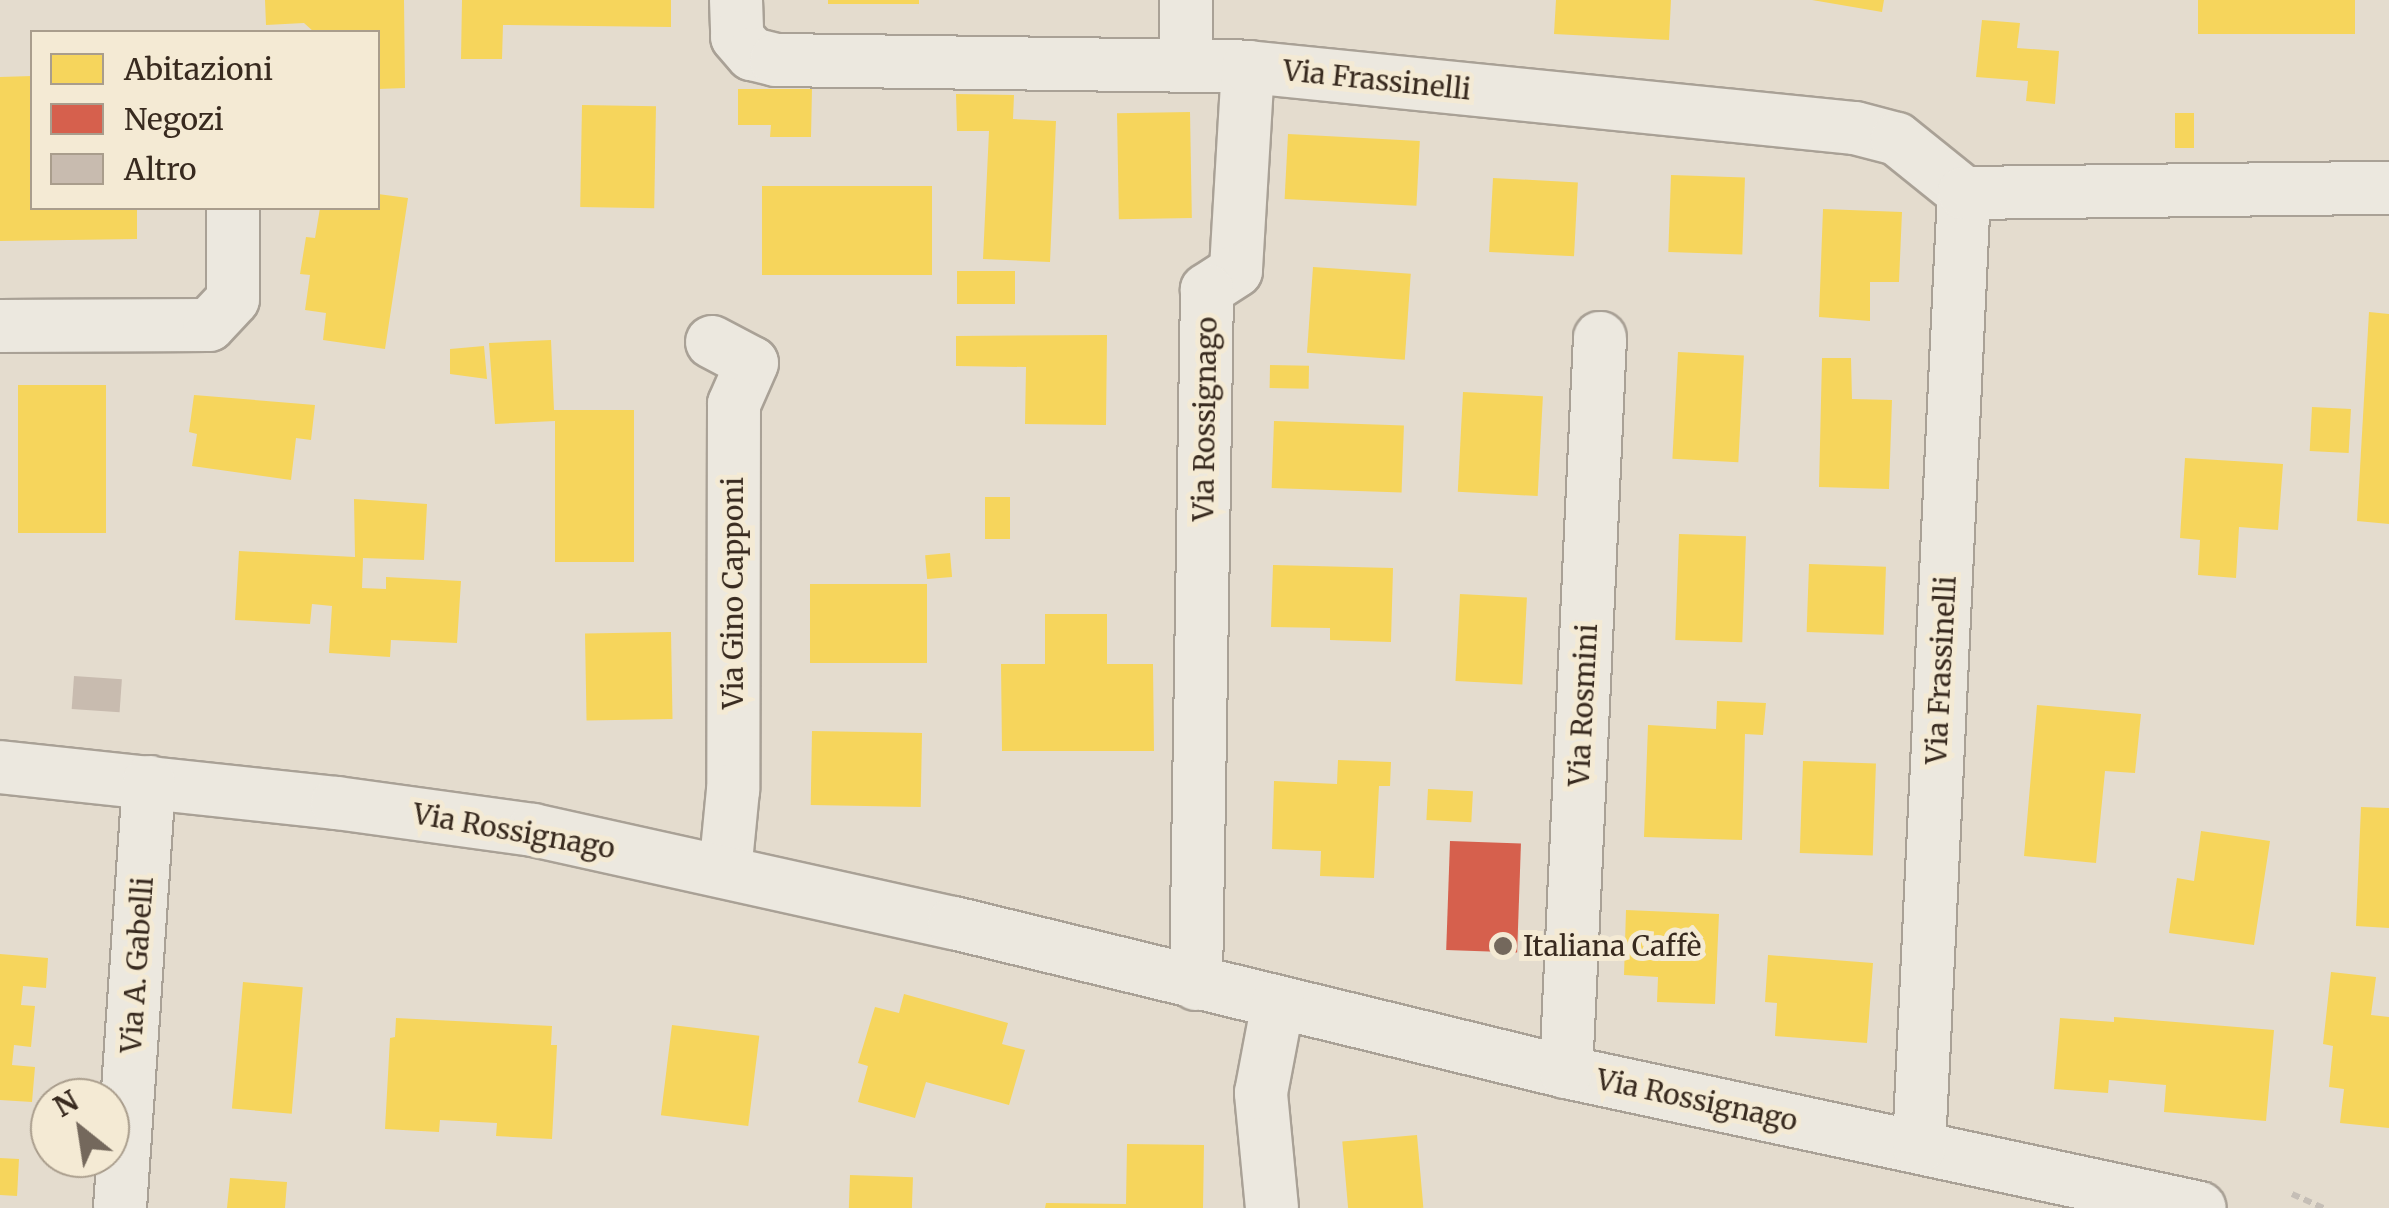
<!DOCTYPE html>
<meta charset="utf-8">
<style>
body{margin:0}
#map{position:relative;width:2389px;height:1208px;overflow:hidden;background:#e4dcce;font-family:Merriweather,serif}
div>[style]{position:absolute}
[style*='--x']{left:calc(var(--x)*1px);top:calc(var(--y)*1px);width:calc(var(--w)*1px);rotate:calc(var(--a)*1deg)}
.homes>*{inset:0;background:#f6d55c;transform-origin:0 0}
.shops>*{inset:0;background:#d6604d;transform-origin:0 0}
.building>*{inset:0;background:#c8bbaf;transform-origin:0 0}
.path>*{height:6px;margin-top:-3px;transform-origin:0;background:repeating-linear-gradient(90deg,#c5beb6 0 8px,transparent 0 13px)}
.roads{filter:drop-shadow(2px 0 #a9a196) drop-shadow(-2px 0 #a9a196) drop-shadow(0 2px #a9a196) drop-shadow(0 -2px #a9a196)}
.minor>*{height:52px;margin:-26px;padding:0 26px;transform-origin:26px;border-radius:26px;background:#ece8df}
.dots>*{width:28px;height:28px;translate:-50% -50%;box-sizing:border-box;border:5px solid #f4ead4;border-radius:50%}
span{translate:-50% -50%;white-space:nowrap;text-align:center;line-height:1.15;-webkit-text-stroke:10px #f4ead4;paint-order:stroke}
.street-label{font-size:28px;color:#382a1f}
.poi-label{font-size:28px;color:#382a1f}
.left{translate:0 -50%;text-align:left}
.legend{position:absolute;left:30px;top:30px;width:350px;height:180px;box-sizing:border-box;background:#f4ead4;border:2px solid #a99d8c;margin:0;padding:12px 18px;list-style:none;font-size:30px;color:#382a1f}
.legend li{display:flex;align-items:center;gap:20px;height:50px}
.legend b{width:50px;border:2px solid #a99d8c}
.north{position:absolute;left:30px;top:1078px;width:100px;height:100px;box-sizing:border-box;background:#f4ead4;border:2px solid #a99d8c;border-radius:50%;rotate:330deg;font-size:28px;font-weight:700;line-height:40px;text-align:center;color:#382a1f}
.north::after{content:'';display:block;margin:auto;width:35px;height:45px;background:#74685c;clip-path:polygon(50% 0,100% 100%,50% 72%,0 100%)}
</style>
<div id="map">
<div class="homes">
<i style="clip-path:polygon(265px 0,404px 0,405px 88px,378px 89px,378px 32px,314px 32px,304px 23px,266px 25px)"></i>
<i style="clip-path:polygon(462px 0,671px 0,671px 27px,503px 25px,502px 59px,461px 59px)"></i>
<i style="left:828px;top:0;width:91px;height:4px"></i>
<i style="clip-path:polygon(1556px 0,1671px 0,1669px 40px,1554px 34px)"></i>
<i style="clip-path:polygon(1812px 0,1884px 0,1882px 12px)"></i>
<i style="left:2198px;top:0;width:157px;height:34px"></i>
<i style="clip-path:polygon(1982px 20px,2020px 23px,2017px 48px,2059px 51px,2055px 104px,2026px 101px,2028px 81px,1976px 77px)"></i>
<i style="clip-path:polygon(32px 76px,32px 208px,137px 208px,137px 239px,0 241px,0 77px)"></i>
<i style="clip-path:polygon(738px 89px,812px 89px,811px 137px,770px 137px,771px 125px,738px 125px)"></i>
<i style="clip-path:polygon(956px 94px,1014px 95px,1013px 119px,1056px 121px,1050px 262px,983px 259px,989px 131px,957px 131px)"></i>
<i style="left:582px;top:105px;width:74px;height:102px;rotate:1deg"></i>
<i style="left:1190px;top:112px;width:106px;height:73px;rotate:89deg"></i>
<i style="left:2175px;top:113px;width:19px;height:35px"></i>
<i style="left:1288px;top:134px;width:132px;height:65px;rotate:3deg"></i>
<i style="left:1671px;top:175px;width:74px;height:77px;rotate:2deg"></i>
<i style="left:1493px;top:178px;width:85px;height:74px;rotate:3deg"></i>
<i style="left:762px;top:186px;width:170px;height:89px"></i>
<i style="clip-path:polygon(378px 194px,408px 198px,385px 349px,323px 340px,326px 313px,305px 310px,310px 275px,300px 274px,306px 237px,315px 238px,320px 208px,378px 208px)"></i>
<i style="clip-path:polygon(1823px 209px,1902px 212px,1899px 282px,1870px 282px,1870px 321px,1819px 317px)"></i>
<i style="left:1313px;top:267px;width:98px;height:86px;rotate:4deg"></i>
<i style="left:957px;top:271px;width:58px;height:33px"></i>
<i style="clip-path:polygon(2369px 312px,2389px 314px,2389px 524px,2357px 521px)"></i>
<i style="clip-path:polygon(1107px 335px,1106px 425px,1025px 424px,1026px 367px,956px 366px,956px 336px)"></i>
<i style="clip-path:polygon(551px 340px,554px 410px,634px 410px,634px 562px,555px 562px,555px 421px,495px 424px,489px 343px)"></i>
<i style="clip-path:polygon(484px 346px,487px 379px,450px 374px,450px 349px)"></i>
<i style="left:1678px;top:352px;width:66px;height:107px;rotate:3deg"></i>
<i style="clip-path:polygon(1822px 358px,1851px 358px,1852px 399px,1892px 400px,1889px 489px,1819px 487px)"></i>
<i style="left:1270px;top:365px;width:39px;height:23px;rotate:1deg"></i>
<i style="left:18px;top:385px;width:88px;height:148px"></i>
<i style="left:1463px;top:392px;width:80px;height:100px;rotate:3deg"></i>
<i style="clip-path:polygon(194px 395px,315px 405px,311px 440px,296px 438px,291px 480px,192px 466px,197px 434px,189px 432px)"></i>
<i style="left:2312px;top:407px;width:39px;height:44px;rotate:3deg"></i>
<i style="left:1274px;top:421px;width:130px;height:67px;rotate:2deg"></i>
<i style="clip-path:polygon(2185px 458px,2283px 464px,2278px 530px,2239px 527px,2236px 578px,2198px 575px,2200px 540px,2180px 538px)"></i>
<i style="left:985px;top:497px;width:25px;height:42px"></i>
<i style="clip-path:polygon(354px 499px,427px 504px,424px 560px,363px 558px,362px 588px,386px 589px,386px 577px,461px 581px,457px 643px,391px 640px,390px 657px,329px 653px,332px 606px,312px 604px,310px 624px,235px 620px,239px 551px,355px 557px)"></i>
<i style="left:1679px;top:534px;width:67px;height:106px;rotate:2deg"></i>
<i style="left:950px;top:553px;width:24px;height:25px;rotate:85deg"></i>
<i style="left:1809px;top:564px;width:77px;height:68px;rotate:2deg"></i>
<i style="clip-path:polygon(1273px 565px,1393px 568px,1391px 642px,1330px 640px,1330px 628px,1271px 627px)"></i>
<i style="left:927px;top:584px;width:79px;height:117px;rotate:90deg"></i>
<i style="left:1460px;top:594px;width:67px;height:87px;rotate:3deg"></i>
<i style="clip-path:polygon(1045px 614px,1107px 614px,1107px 664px,1153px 664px,1154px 751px,1002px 751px,1001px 664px,1045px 664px)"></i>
<i style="left:671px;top:632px;width:87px;height:86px;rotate:89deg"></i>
<i style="clip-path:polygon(1717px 701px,1766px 703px,1763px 735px,1745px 734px,1742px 840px,1644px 837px,1648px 725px,1716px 729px)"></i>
<i style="clip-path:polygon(2037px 705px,2141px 714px,2135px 773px,2105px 771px,2096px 863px,2024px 856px)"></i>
<i style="left:812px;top:731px;width:110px;height:74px;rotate:1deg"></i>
<i style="clip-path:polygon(1338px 760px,1391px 762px,1390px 786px,1379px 786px,1374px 878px,1320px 876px,1321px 851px,1272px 849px,1274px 781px,1337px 784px)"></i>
<i style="left:1803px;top:761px;width:73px;height:92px;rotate:2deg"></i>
<i style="left:1428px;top:789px;width:45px;height:31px;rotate:3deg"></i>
<i style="clip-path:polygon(2361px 807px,2389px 808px,2389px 928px,2356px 926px)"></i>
<i style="clip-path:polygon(2201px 831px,2270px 841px,2254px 945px,2169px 933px,2177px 878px,2194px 881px)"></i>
<i style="clip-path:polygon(1626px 910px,1719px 914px,1715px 1004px,1657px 1002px,1658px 977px,1624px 975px)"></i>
<i style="clip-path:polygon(0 954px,48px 958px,46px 988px,23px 986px,21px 1005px,35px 1006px,31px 1047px,14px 1045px,12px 1065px,35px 1067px,32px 1102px,0 1100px)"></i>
<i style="clip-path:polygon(1768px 955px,1873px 963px,1867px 1043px,1775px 1036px,1777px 1003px,1765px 1002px)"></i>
<i style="clip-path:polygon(2331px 972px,2376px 977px,2371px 1015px,2389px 1017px,2389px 1128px,2340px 1123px,2344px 1089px,2329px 1087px,2333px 1046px,2323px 1044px)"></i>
<i style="left:243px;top:982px;width:60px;height:127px;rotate:5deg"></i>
<i style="clip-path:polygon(904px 994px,1008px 1023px,1002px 1044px,1025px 1050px,1009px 1105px,926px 1082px,915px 1118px,858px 1102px,868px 1066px,858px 1063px,875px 1007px,899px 1013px)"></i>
<i style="clip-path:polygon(2114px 1017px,2274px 1030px,2266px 1121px,2164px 1112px,2166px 1085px,2109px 1080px,2108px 1093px,2054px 1089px,2060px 1018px,2114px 1022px)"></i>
<i style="clip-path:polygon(396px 1018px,552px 1026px,551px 1045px,557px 1045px,552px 1139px,496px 1136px,497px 1123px,440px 1120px,439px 1132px,385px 1129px,390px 1038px,395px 1037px)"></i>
<i style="left:672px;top:1025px;width:88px;height:91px;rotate:7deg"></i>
<i style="left:1417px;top:1135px;width:73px;height:75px;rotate:85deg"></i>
<i style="clip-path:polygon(1127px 1144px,1204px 1145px,1203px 1208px,1045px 1208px,1046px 1203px,1126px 1204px)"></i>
<i style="left:0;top:1158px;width:19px;height:37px;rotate:3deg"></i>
<i style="left:850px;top:1175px;width:63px;height:33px;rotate:2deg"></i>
<i style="clip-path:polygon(230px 1178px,287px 1182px,285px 1208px,227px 1208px)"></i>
</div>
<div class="shops">
<i style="left:1450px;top:841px;width:71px;height:109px;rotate:2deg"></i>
</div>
<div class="building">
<i style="left:74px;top:676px;width:48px;height:33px;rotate:4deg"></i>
</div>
<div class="path">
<i style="--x:2292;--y:1194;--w:35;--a:24"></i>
</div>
<div class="roads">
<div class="minor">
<i style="--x:736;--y:0;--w:37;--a:88"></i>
<i style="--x:737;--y:37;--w:23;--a:49"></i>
<i style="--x:752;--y:54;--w:25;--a:14"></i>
<i style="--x:776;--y:60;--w:472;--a:0.8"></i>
<i style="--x:1248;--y:67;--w:204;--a:93.4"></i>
<i style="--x:1236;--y:271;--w:35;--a:147"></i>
<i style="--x:1207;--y:290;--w:694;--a:90.91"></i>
<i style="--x:1186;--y:0;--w:65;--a:90"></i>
<i style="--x:1248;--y:67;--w:610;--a:5.74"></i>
<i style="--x:1855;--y:128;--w:43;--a:14.7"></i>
<i style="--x:1897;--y:139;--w:86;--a:38.9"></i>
<i style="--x:0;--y:326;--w:209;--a:-0.3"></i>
<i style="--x:209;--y:325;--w:35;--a:-47"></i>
<i style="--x:233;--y:299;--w:91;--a:-90"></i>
<i style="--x:712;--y:342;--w:45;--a:27.7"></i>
<i style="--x:752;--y:363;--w:45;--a:113.7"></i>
<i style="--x:734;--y:404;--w:386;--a:90.1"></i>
<i style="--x:733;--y:790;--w:81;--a:95.6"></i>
<i style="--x:0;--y:767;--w:339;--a:6.1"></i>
<i style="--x:337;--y:803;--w:198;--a:7.8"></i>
<i style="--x:533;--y:830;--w:431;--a:12.5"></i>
<i style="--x:954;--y:923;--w:630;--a:13.68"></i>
<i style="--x:1566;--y:1072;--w:648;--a:12.11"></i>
<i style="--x:1566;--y:1072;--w:735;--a:-87.35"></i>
<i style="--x:1919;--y:1147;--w:955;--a:-87.3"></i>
<i style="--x:1964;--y:193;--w:425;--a:-0.7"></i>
<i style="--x:120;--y:1208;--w:427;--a:-86.1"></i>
<i style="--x:1272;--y:1208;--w:116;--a:-95.5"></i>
<i style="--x:1261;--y:1093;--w:92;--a:-79.3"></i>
</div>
</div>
<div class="dots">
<i style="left:1503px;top:946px;background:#74685c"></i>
</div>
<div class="street-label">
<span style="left:1377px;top:80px;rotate:6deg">Via Frassinelli</span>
<span style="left:1205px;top:419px;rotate:-89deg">Via Rossignago</span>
<span style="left:733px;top:593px;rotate:-90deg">Via Gino Capponi</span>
<span style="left:1941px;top:670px;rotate:-87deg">Via Frassinelli</span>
<span style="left:1583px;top:705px;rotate:-87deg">Via Rosmini</span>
<span style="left:514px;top:831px;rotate:10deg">Via Rossignago</span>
<span style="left:137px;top:965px;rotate:-86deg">Via A. Gabelli</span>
<span style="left:1697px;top:1100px;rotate:12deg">Via Rossignago</span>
</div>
<div class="poi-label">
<span class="left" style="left:1523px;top:946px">Italiana Caffè</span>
</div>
<ul class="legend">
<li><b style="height:28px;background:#f6d55c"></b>Abitazioni</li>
<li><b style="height:28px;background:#d6604d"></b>Negozi</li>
<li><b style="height:28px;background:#c8bbaf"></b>Altro</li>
</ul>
<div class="north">N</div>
</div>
